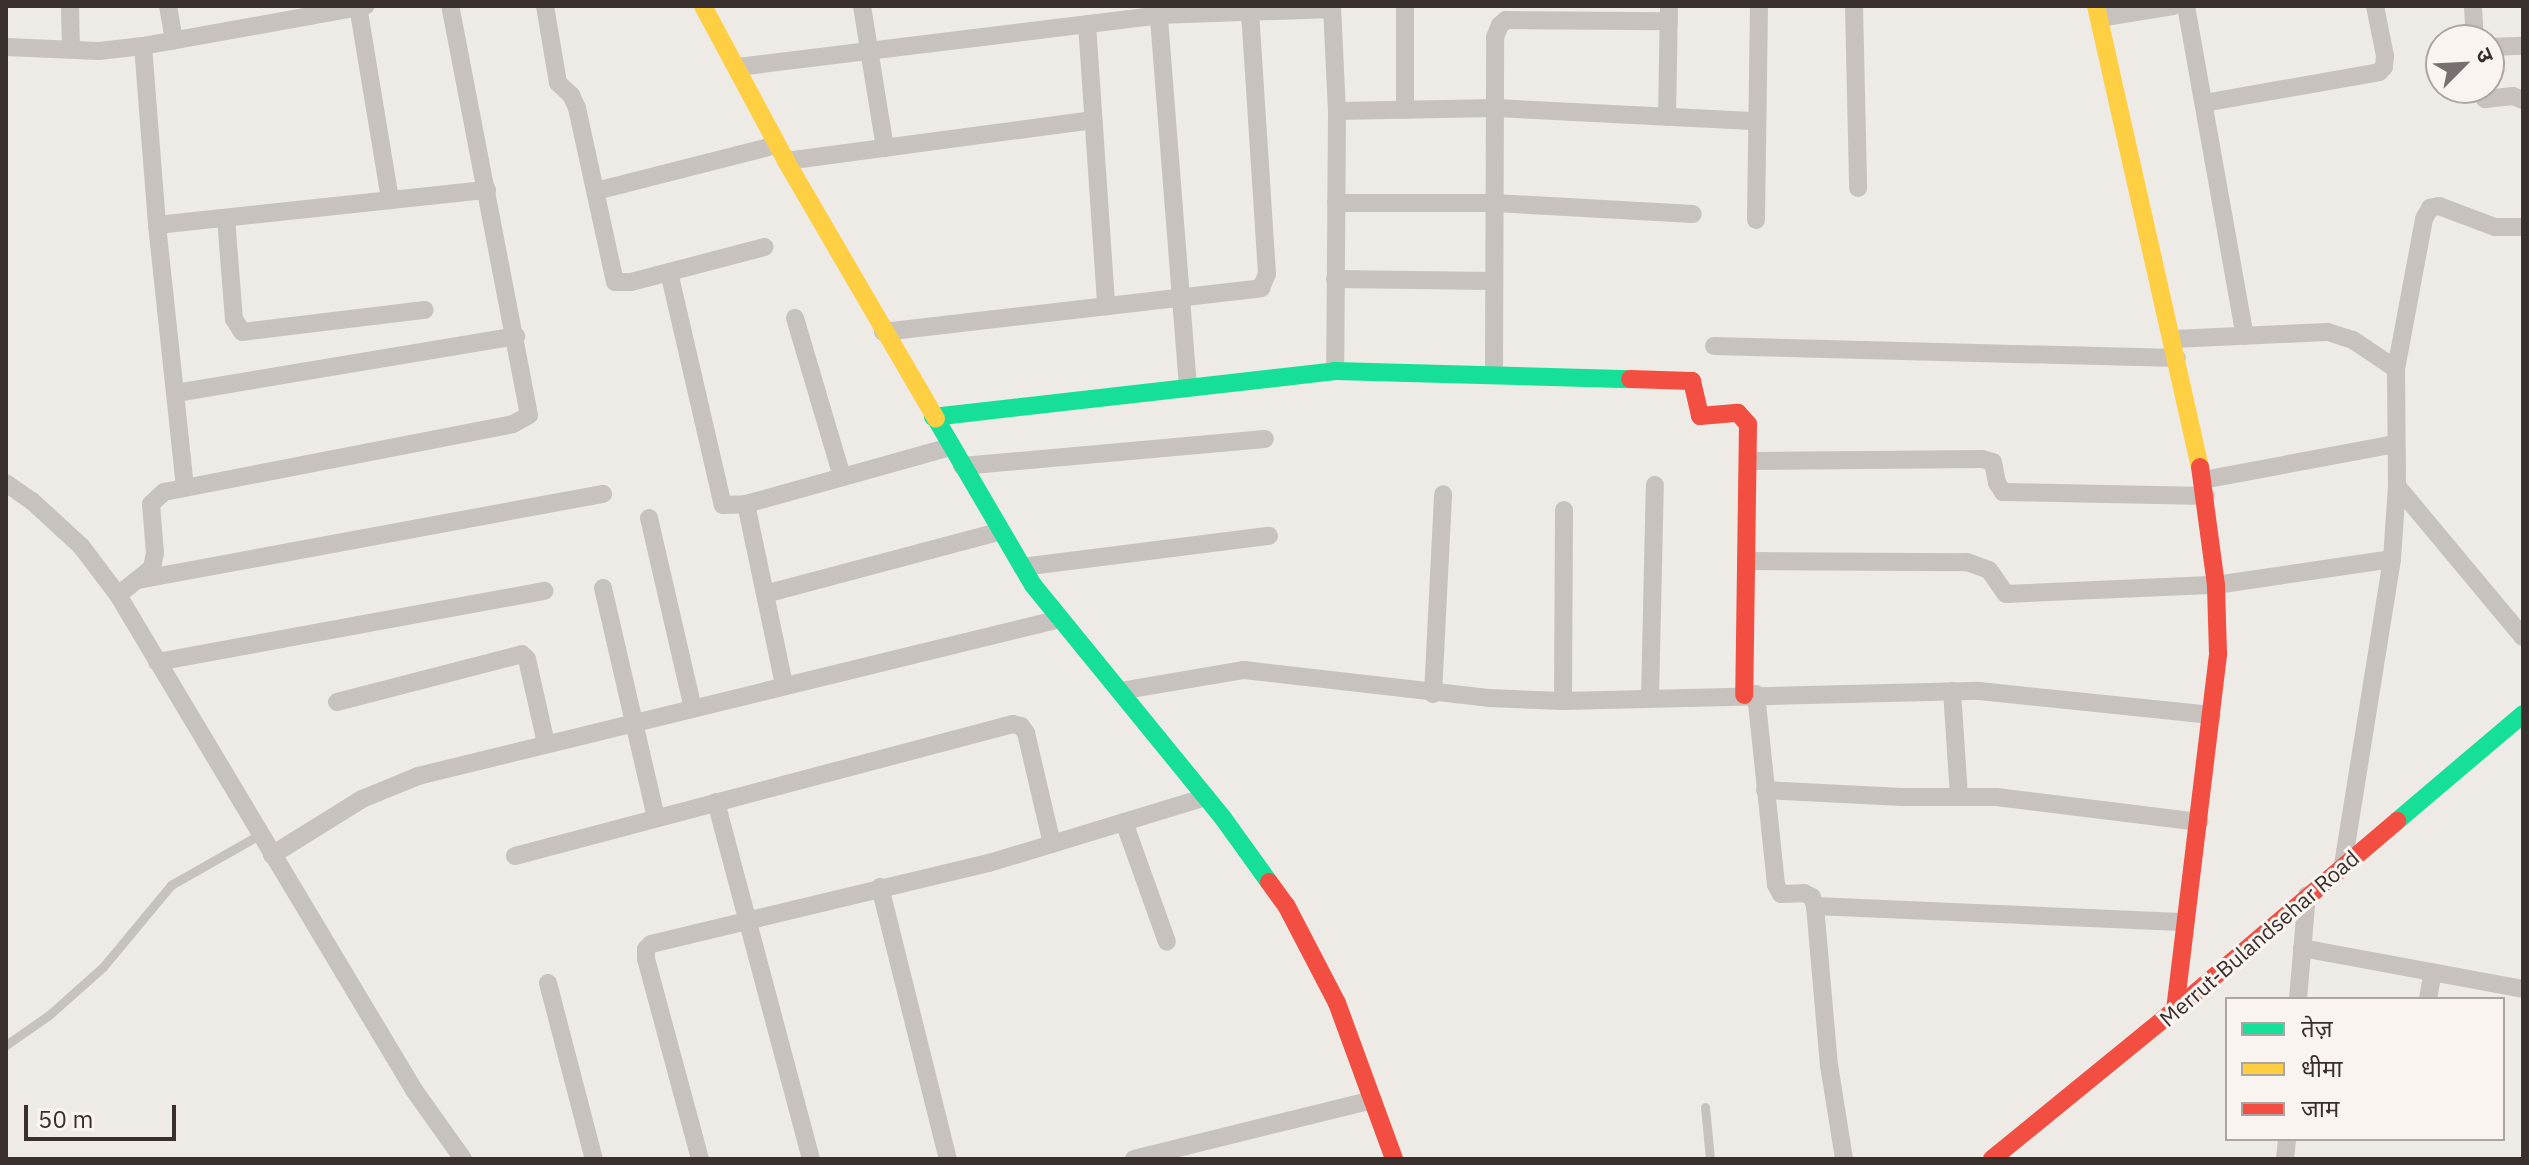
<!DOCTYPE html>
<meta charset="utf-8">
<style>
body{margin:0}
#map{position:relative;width:2529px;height:1165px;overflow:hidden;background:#eeeae6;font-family:"IBM Plex Sans","Noto Sans Devanagari",sans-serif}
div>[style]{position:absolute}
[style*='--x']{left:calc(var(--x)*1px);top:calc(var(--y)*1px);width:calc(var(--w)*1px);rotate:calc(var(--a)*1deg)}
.lane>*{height:9px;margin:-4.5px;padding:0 4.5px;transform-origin:4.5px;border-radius:4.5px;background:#c8c2bf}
.street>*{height:18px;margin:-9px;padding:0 9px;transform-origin:9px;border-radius:9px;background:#c8c2bf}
.fast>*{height:18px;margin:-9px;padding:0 9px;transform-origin:9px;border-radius:9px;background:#16e098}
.slow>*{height:18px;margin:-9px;padding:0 9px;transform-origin:9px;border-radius:9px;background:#ffcf43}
.jam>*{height:18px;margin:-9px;padding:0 9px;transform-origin:9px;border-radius:9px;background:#f24e42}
span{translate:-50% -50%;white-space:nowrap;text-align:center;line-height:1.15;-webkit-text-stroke:6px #f9f4ef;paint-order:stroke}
.street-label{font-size:22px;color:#392f2d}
.frame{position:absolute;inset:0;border:8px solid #392f2d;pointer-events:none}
.legend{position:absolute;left:2225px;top:997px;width:280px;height:144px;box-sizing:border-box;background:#f9f4ef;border:2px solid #aca5a1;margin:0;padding:10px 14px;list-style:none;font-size:24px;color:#392f2d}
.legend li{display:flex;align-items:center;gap:16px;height:40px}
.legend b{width:40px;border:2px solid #aca5a1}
.north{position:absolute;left:2425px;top:24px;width:80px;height:80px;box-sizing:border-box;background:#f9f4ef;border:2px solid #aca5a1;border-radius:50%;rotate:66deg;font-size:22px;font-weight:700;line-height:32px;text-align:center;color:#392f2d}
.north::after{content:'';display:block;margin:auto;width:28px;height:36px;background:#78706e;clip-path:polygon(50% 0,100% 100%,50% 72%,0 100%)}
.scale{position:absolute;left:24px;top:1105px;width:152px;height:36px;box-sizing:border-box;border:4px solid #392f2d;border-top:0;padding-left:10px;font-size:24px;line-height:28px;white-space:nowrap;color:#392f2d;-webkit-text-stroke:6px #f9f4ef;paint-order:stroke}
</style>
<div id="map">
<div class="lane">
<i style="--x:6;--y:1045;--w:52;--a:-34.9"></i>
<i style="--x:49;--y:1015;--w:72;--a:-41.6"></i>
<i style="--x:103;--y:967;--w:107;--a:-50.3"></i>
<i style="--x:171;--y:885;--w:101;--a:-29.6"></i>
<i style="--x:1705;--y:1107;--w:52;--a:84.5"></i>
</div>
<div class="street">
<i style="--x:70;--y:6;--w:43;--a:88.7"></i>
<i style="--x:168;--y:6;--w:35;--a:80"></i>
<i style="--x:358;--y:6;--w:197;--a:80.6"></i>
<i style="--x:545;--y:6;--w:78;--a:80.4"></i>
<i style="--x:558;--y:83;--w:18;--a:43"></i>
<i style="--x:571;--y:95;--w:14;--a:65"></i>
<i style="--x:577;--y:108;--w:178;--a:77.7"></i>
<i style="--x:615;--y:282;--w:16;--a:0"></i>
<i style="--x:631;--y:282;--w:138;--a:-14.7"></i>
<i style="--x:862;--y:6;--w:144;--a:80.8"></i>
<i style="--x:1158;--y:6;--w:383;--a:85.5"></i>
<i style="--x:1332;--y:6;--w:105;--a:87.3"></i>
<i style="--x:1337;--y:111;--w:260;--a:90.4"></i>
<i style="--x:1854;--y:6;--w:182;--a:88.7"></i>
<i style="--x:2186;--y:6;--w:335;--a:79.9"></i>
<i style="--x:2473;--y:6;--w:34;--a:87"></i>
<i style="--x:2099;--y:18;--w:75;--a:-9.2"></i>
<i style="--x:1087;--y:24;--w:283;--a:86.1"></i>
<i style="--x:143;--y:46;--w:180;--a:85.5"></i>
<i style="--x:157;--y:225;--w:264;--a:83.9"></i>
<i style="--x:6;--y:47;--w:93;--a:2.5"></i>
<i style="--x:99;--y:51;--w:44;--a:-6.5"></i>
<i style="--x:143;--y:46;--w:226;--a:-10.2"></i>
<i style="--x:2489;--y:47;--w:34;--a:-2"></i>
<i style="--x:738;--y:67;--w:424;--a:-7"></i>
<i style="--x:1159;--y:15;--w:173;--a:-2"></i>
<i style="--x:2477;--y:88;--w:14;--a:54"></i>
<i style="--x:2485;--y:99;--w:28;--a:-6"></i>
<i style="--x:2513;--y:96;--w:11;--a:22"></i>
<i style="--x:2204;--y:103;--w:178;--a:-10"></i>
<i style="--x:2379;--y:72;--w:7;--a:-45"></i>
<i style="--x:2384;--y:67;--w:11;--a:-85"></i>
<i style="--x:2385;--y:56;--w:51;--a:-101.3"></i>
<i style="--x:1405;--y:110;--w:104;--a:-90"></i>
<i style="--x:1337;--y:111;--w:159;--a:-1.1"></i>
<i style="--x:1496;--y:108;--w:261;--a:2.9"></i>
<i style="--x:1667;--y:117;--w:111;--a:-89"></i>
<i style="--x:786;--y:161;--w:310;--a:-7.6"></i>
<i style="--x:596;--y:191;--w:187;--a:-14.3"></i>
<i style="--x:1336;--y:203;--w:159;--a:0"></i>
<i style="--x:1495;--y:203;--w:198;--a:3.2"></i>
<i style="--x:226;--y:218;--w:101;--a:85.5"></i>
<i style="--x:234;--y:319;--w:15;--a:58"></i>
<i style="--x:242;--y:332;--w:184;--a:-6.9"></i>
<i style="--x:1756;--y:220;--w:214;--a:-89.2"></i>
<i style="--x:157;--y:225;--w:332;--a:-6.1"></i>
<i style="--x:669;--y:272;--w:239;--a:77"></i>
<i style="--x:723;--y:505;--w:23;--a:-2"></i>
<i style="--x:746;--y:504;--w:212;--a:-15.6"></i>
<i style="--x:1335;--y:279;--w:159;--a:0.7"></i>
<i style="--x:795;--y:318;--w:166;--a:73.5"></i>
<i style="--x:883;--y:332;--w:381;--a:-6.6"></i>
<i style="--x:1261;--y:288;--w:15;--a:-67"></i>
<i style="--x:1267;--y:274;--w:263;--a:-93.7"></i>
<i style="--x:2173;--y:339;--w:155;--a:-2.6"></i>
<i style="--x:2328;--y:332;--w:26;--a:18"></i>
<i style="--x:2353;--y:340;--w:52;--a:34"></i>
<i style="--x:1714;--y:346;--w:463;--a:1.5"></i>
<i style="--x:1494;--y:375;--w:338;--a:-89.8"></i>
<i style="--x:1495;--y:37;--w:13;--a:-67"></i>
<i style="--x:1500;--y:25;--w:8;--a:-40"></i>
<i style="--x:1506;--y:20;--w:163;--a:0.4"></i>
<i style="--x:176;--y:393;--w:345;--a:-9.5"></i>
<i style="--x:1748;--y:461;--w:234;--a:-0.5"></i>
<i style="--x:1982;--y:459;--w:11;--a:15"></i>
<i style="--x:1993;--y:462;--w:21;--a:79"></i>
<i style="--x:1997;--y:483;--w:11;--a:56"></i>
<i style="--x:2003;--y:492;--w:203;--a:1.1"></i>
<i style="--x:962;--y:466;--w:304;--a:-5.1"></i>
<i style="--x:2203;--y:480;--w:196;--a:-10.6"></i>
<i style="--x:6;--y:483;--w:32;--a:35"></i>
<i style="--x:32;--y:501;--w:67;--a:42.6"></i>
<i style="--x:81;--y:546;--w:61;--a:52.9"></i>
<i style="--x:118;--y:595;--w:577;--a:59.12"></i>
<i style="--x:414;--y:1090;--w:85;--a:54.6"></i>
<i style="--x:2397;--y:486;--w:197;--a:50.2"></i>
<i style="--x:746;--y:504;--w:185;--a:78.1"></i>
<i style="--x:649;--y:518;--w:195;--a:77"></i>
<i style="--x:1746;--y:561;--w:221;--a:0.3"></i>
<i style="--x:1967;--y:562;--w:23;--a:20"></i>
<i style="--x:1989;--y:570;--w:29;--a:55"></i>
<i style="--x:2006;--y:594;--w:210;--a:-2.5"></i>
<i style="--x:2216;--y:585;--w:178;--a:-8.4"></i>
<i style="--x:1022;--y:567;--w:249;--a:-7.2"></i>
<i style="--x:138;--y:580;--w:473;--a:-10.5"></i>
<i style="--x:603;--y:588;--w:236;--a:77"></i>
<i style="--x:765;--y:594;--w:244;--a:-14.9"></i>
<i style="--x:118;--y:595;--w:43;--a:-38.5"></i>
<i style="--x:152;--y:568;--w:15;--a:-79"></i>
<i style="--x:155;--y:553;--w:49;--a:-94.7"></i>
<i style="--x:151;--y:504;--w:18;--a:-43"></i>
<i style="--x:164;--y:492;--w:356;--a:-11"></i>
<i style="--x:513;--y:424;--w:18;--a:-29"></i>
<i style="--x:529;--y:415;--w:417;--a:-100.9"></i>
<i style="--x:157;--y:662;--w:394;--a:-10.4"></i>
<i style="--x:1120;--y:691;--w:126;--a:-9.6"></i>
<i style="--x:1244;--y:670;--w:248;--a:6.5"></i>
<i style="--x:1490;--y:698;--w:73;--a:2.4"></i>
<i style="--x:1563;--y:701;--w:416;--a:-1.4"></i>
<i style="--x:1979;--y:691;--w:234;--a:5.9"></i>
<i style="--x:1952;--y:691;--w:106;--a:86.2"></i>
<i style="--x:1433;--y:694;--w:200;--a:-87.1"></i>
<i style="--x:1756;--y:694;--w:192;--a:84"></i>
<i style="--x:1776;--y:885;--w:10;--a:61"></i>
<i style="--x:1781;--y:894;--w:23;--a:-2"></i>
<i style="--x:1804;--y:893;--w:9;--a:27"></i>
<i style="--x:1812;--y:897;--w:9;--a:72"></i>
<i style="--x:1815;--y:906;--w:160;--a:85"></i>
<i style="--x:1829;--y:1065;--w:95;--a:80.9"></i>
<i style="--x:1650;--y:698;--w:213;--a:-88.7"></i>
<i style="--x:1563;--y:701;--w:191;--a:-89.7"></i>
<i style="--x:337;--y:702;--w:191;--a:-14.5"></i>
<i style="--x:522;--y:654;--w:7;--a:45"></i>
<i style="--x:527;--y:659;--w:86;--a:77.3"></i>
<i style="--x:1765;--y:790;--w:137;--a:2.9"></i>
<i style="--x:1902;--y:797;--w:94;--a:0"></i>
<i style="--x:1996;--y:797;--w:205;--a:7"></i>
<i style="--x:716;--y:802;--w:369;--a:75.1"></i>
<i style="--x:1124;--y:822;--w:127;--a:70.3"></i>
<i style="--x:272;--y:855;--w:106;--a:-31.9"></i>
<i style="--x:362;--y:799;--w:61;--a:-22.3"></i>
<i style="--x:418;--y:776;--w:661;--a:-13.74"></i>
<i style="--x:515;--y:856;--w:515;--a:-14.85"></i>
<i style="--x:1013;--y:724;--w:8;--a:14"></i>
<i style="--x:1021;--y:726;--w:9;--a:54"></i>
<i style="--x:1026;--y:733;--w:114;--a:76.8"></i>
<i style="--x:2343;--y:865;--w:310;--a:-80.9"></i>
<i style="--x:2392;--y:559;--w:73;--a:-86.1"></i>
<i style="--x:2397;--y:486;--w:117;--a:-90.5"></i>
<i style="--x:2396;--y:369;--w:153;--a:-79.4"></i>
<i style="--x:2424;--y:219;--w:13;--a:-61"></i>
<i style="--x:2430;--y:208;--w:9;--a:-13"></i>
<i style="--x:2439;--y:206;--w:60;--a:20.6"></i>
<i style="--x:2495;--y:227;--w:28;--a:0"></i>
<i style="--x:880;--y:887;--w:280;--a:76"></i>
<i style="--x:1815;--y:906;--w:371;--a:2.5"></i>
<i style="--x:2302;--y:948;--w:225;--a:10.5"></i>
<i style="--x:548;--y:983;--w:182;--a:75.4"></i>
<i style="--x:2298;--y:999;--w:104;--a:-85.1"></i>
<i style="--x:2428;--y:999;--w:27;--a:-80"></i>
<i style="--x:700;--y:1159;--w:207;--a:-105.1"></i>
<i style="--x:646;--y:959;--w:10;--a:-90"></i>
<i style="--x:646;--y:949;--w:7;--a:-45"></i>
<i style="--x:651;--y:944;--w:348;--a:-13.5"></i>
<i style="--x:989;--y:863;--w:227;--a:-16.9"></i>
<i style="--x:1134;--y:1159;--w:246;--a:-13.9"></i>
<i style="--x:2285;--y:1159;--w:20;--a:-84"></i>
</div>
<div class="fast">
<i style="--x:933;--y:417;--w:405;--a:-6.5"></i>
<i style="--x:1335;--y:371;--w:295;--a:1.6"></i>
<i style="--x:936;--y:419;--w:192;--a:59.7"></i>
<i style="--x:1033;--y:585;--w:301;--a:50.8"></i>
<i style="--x:1223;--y:818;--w:79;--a:54.3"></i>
<i style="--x:2397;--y:821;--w:165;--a:-40.3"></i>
</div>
<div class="slow">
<i style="--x:703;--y:6;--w:176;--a:61.8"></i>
<i style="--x:786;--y:161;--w:298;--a:59.8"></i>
<i style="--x:2096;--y:6;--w:473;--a:77.3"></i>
</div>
<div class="jam">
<i style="--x:1630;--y:379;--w:62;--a:1.8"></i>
<i style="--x:1692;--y:381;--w:36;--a:77"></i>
<i style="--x:1700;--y:416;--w:38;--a:-5"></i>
<i style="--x:1738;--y:413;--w:15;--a:48"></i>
<i style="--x:1748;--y:424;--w:271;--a:90.8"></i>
<i style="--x:1269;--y:882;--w:29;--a:54"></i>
<i style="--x:1286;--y:905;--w:110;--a:62.5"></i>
<i style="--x:1337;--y:1003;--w:166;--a:69.9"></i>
<i style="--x:2175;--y:1010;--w:359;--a:-83.1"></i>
<i style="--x:2218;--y:654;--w:69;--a:-91.7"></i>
<i style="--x:2216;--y:585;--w:119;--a:-97.7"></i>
<i style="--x:1992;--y:1159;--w:236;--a:-39.2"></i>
<i style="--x:2175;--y:1010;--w:292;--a:-40.4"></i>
</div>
<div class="street-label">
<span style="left:2259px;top:938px;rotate:-41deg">Merrut-Bulandsehar Road</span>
</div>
<div class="frame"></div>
<ul class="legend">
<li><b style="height:10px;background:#16e098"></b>तेज़</li>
<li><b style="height:10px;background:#ffcf43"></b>धीमा</li>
<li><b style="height:10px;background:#f24e42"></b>जाम</li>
</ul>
<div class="north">उ</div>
<div class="scale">50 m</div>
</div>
